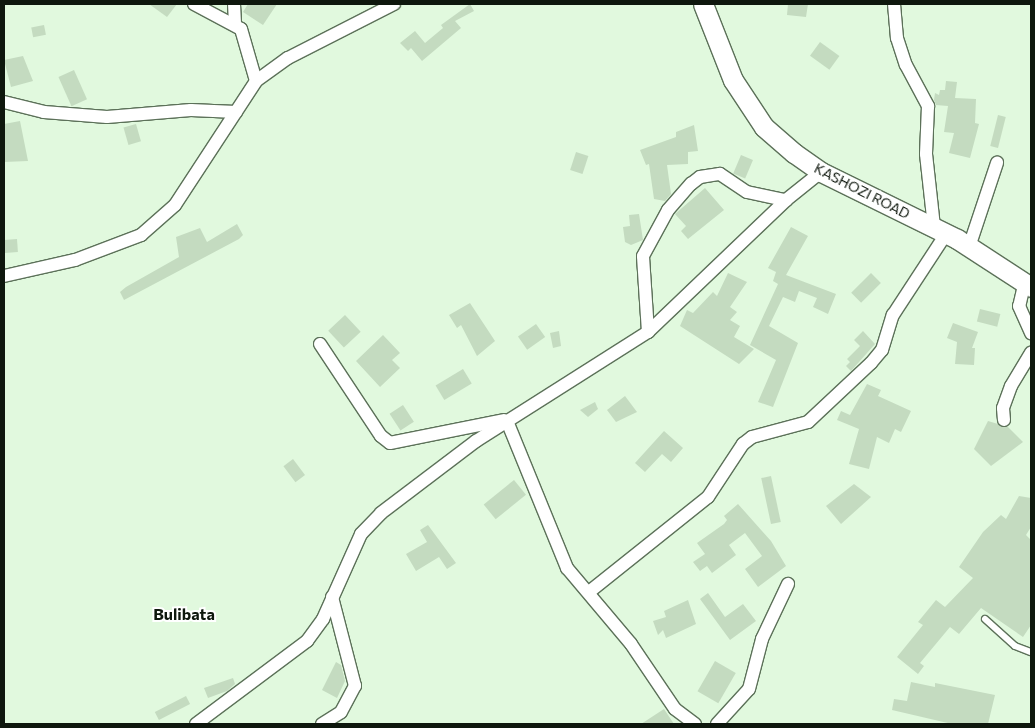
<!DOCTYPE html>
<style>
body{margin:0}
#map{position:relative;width:1035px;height:728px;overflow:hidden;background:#e1f9de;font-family:Commissioner,sans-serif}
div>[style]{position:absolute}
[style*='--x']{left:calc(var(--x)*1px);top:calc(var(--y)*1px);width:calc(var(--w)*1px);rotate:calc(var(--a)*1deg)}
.building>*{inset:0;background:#c4dbc0;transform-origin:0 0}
.roads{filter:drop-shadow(1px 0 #5c7159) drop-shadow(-1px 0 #5c7159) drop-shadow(0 1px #5c7159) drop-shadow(0 -1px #5c7159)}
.lane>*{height:6px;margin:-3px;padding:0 3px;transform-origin:3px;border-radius:3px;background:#fff}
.street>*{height:12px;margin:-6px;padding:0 6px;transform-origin:6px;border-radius:6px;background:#fff}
.secondary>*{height:19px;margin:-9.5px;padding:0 9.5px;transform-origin:9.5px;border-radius:9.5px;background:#fff}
span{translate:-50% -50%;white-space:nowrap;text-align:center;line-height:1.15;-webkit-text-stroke:4px #fff;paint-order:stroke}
.street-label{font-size:14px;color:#0e170d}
.quarter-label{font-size:16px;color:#0e170d;font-weight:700}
.frame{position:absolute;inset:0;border:5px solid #0e170d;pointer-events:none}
</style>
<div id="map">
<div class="building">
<i style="clip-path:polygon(149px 4px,177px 4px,167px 17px)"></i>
<i style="clip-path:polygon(248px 4px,277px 4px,263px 25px,243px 12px)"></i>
<i style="clip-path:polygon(470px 4px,474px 11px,455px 21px,461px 28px,422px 61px,411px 48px,408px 51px,400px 43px,415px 31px,425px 43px,443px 28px,441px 25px)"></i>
<i style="clip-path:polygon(788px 4px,808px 4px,806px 17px,787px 15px)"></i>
<i style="left:44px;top:25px;width:10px;height:13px;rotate:79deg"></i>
<i style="left:820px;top:42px;width:24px;height:17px;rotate:36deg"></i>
<i style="clip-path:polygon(23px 56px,33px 81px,11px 87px,4px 60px)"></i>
<i style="left:74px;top:70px;width:32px;height:17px;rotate:66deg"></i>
<i style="clip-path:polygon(946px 81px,957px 82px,955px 98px,976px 99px,975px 123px,979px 124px,970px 158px,949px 153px,954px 133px,944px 132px,948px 106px,936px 105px,934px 100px,935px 93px,939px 95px,940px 90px,945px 90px)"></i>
<i style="left:998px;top:115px;width:8px;height:32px;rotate:14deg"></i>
<i style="clip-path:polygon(20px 121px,28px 161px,4px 162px,4px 124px)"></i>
<i style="left:136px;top:124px;width:18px;height:13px;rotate:74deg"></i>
<i style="clip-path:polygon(694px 125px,698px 151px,688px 152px,688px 164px,667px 165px,671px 194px,665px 201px,654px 199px,649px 164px,646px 165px,640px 150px,676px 137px,676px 132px)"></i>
<i style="left:576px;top:152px;width:13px;height:19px;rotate:18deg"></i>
<i style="left:741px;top:155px;width:13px;height:20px;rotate:23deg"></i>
<i style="clip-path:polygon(705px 188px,724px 210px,688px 239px,681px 231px,686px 226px,675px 214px)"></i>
<i style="clip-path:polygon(639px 214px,643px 240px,631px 245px,625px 242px,623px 227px,630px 226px,629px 215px)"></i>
<i style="clip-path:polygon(237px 224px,243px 235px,239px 239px,124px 300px,120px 292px,126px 287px,179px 257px,176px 237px,200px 228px,207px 242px)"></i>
<i style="clip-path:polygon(791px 227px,808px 236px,786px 275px,836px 294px,828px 314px,813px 307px,817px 298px,799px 291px,795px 302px,783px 297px,769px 326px,798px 343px,773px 407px,758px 402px,776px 360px,750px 345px,778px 284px,773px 281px,776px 272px,768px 268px)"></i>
<i style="left:17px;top:239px;width:13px;height:13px;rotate:86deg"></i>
<i style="clip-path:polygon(728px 273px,747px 282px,730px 307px,737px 312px,730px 320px,740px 326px,734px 337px,754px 349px,739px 364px,680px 326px,687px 310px,693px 313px,713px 292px,717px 296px)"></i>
<i style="left:871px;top:273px;width:14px;height:28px;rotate:45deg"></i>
<i style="clip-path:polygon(470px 303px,495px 341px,477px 356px,461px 325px,457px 328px,449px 315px)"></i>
<i style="left:980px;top:309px;width:21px;height:13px;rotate:14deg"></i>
<i style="left:345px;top:315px;width:23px;height:23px;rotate:47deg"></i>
<i style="clip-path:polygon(953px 323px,978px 332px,972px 348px,975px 348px,974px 365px,955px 364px,957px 342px,947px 338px)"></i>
<i style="left:536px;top:324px;width:16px;height:22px;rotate:55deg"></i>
<i style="clip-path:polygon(559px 331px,561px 346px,553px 348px,550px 333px)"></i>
<i style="clip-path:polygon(863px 331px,875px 344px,851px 371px,846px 366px,850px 362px,847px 359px,860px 346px,854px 340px)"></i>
<i style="clip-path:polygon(383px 335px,400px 353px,392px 360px,400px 368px,380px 387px,356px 361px)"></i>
<i style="left:463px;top:369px;width:17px;height:32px;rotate:59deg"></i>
<i style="clip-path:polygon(867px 384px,881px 390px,878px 396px,911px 411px,901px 432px,895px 429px,889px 443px,877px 437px,869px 469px,849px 464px,859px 429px,837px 420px,841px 411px,850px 415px)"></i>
<i style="clip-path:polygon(625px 396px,637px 412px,616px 422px,607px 410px)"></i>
<i style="clip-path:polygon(595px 402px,598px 409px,588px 417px,580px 410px)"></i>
<i style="left:403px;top:405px;width:20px;height:16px;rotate:57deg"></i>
<i style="clip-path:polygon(988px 421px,1008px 427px,1023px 442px,991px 466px,974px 449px)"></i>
<i style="clip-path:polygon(664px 431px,683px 448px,671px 462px,662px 454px,645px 472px,635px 463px)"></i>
<i style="left:293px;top:459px;width:20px;height:12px;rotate:53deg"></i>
<i style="left:771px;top:476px;width:47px;height:10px;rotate:78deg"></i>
<i style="left:514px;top:480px;width:19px;height:39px;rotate:51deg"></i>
<i style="clip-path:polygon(854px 484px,871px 497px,841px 524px,826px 506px)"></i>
<i style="clip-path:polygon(1019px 496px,1031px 498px,1031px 527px,1026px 535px,1031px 540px,1031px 625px,1023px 637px,981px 608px,959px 634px,950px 627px,920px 663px,924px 666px,918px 674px,897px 657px,923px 625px,918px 622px,936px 600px,945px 607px,973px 578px,959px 567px,983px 532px,1001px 515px,1006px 519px)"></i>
<i style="clip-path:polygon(738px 504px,771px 541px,786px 566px,758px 587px,745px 569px,762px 556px,745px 533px,729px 545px,736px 555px,712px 573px,707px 566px,700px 571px,693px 562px,705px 554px,697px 543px,724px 524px,727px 520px,724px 516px)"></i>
<i style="clip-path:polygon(428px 525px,456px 563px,447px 569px,439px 557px,416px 571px,406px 554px,427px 542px,420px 530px)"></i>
<i style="clip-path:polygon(708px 593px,725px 617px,743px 604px,756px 621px,730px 640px,700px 599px)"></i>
<i style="clip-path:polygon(688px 600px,696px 624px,666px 638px,663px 630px,658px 635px,653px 621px,666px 617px,664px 611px)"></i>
<i style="left:715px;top:661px;width:24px;height:35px;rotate:30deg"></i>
<i style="clip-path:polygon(336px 662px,341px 665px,345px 681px,337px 698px,322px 690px)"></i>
<i style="clip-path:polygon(233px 678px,235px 684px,227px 691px,208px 698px,204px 688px)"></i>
<i style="clip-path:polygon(911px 682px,935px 687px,935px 683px,995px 695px,988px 724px,952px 724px,892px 710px,894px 699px,907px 701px)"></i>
<i style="left:186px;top:696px;width:9px;height:35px;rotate:63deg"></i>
<i style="clip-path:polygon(664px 709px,674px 724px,641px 724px)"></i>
</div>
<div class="roads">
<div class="lane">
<i style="--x:985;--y:619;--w:40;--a:42"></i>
<i style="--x:1015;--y:646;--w:17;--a:21"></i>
</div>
<div class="street">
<i style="--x:194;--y:4;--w:53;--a:28"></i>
<i style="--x:241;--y:29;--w:54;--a:73.9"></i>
<i style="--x:234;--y:4;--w:20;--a:87"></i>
<i style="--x:894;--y:4;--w:34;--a:85"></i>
<i style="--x:897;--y:38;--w:28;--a:72"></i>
<i style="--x:906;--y:65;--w:47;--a:61.8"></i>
<i style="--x:928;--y:106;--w:48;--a:92.4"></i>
<i style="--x:926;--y:154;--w:73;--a:83.7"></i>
<i style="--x:4;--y:102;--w:41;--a:14"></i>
<i style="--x:44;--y:112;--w:63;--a:4.5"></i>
<i style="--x:107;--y:117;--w:84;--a:-4.8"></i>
<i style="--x:191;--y:110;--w:45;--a:2.5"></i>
<i style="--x:969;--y:247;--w:89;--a:-71.6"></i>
<i style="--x:4;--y:276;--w:73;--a:-12.7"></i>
<i style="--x:75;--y:260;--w:71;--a:-20.7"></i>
<i style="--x:141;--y:235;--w:45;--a:-41.4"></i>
<i style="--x:175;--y:205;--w:148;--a:-56.8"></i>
<i style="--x:256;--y:81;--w:39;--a:-36"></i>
<i style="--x:288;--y:58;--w:119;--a:-27"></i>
<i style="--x:1025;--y:281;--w:26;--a:103"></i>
<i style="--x:1019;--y:306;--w:30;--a:66"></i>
<i style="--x:648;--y:332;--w:76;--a:-93.8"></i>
<i style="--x:643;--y:256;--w:52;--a:-61.5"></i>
<i style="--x:668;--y:210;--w:35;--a:-49"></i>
<i style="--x:691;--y:184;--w:11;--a:-38"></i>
<i style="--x:700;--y:177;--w:20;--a:-9"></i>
<i style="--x:720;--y:174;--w:32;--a:34"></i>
<i style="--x:747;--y:192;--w:40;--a:12"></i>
<i style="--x:320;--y:344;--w:110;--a:56.5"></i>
<i style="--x:381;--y:436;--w:11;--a:38"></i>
<i style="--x:390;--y:443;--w:116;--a:-11.4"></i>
<i style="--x:1004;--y:420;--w:12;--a:-95"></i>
<i style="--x:1003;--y:408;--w:23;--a:-70"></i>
<i style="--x:1011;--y:386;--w:39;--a:-59"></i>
<i style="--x:507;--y:421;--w:159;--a:67.8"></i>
<i style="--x:567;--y:568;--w:99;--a:49.9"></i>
<i style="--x:631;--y:644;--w:78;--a:55.9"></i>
<i style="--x:675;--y:709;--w:25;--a:37"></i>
<i style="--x:589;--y:592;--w:152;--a:-38.6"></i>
<i style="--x:708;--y:497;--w:64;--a:-56.6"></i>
<i style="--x:743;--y:444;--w:11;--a:-38"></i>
<i style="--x:752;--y:437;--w:58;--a:-15"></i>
<i style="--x:808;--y:422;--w:86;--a:-43.1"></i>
<i style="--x:871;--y:363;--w:17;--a:-50"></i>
<i style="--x:882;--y:350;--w:37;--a:-73"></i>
<i style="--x:893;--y:315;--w:97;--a:-56.8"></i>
<i style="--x:196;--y:724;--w:139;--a:-36.8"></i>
<i style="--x:307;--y:641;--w:27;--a:-54"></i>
<i style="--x:323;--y:619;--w:93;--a:-65.9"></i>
<i style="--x:361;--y:534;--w:29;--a:-46"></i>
<i style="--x:381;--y:513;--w:119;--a:-37.2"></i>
<i style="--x:476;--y:441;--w:204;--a:-32.4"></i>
<i style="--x:648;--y:332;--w:191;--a:-43.7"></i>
<i style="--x:786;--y:200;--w:45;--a:-38.7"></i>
<i style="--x:322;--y:724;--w:22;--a:-32"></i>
<i style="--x:341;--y:712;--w:30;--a:-62"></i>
<i style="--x:355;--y:686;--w:92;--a:-104.5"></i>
<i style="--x:717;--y:724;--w:47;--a:-47.6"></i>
<i style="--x:749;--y:689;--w:52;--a:-75.4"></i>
<i style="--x:762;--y:639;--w:61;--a:-64.7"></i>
</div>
<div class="secondary">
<i style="--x:703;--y:4;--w:82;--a:68.5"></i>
<i style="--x:733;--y:80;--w:56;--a:56.6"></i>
<i style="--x:764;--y:127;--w:40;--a:41"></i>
<i style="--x:794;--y:153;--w:33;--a:35"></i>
<i style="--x:821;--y:172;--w:152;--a:26.2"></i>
<i style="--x:957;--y:239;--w:88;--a:33"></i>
</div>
</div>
<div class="street-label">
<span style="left:862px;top:191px;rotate:27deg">KASHOZI ROAD</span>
</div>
<div class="quarter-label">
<span style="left:184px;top:614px">Bulibata</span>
</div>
<div class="frame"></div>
</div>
